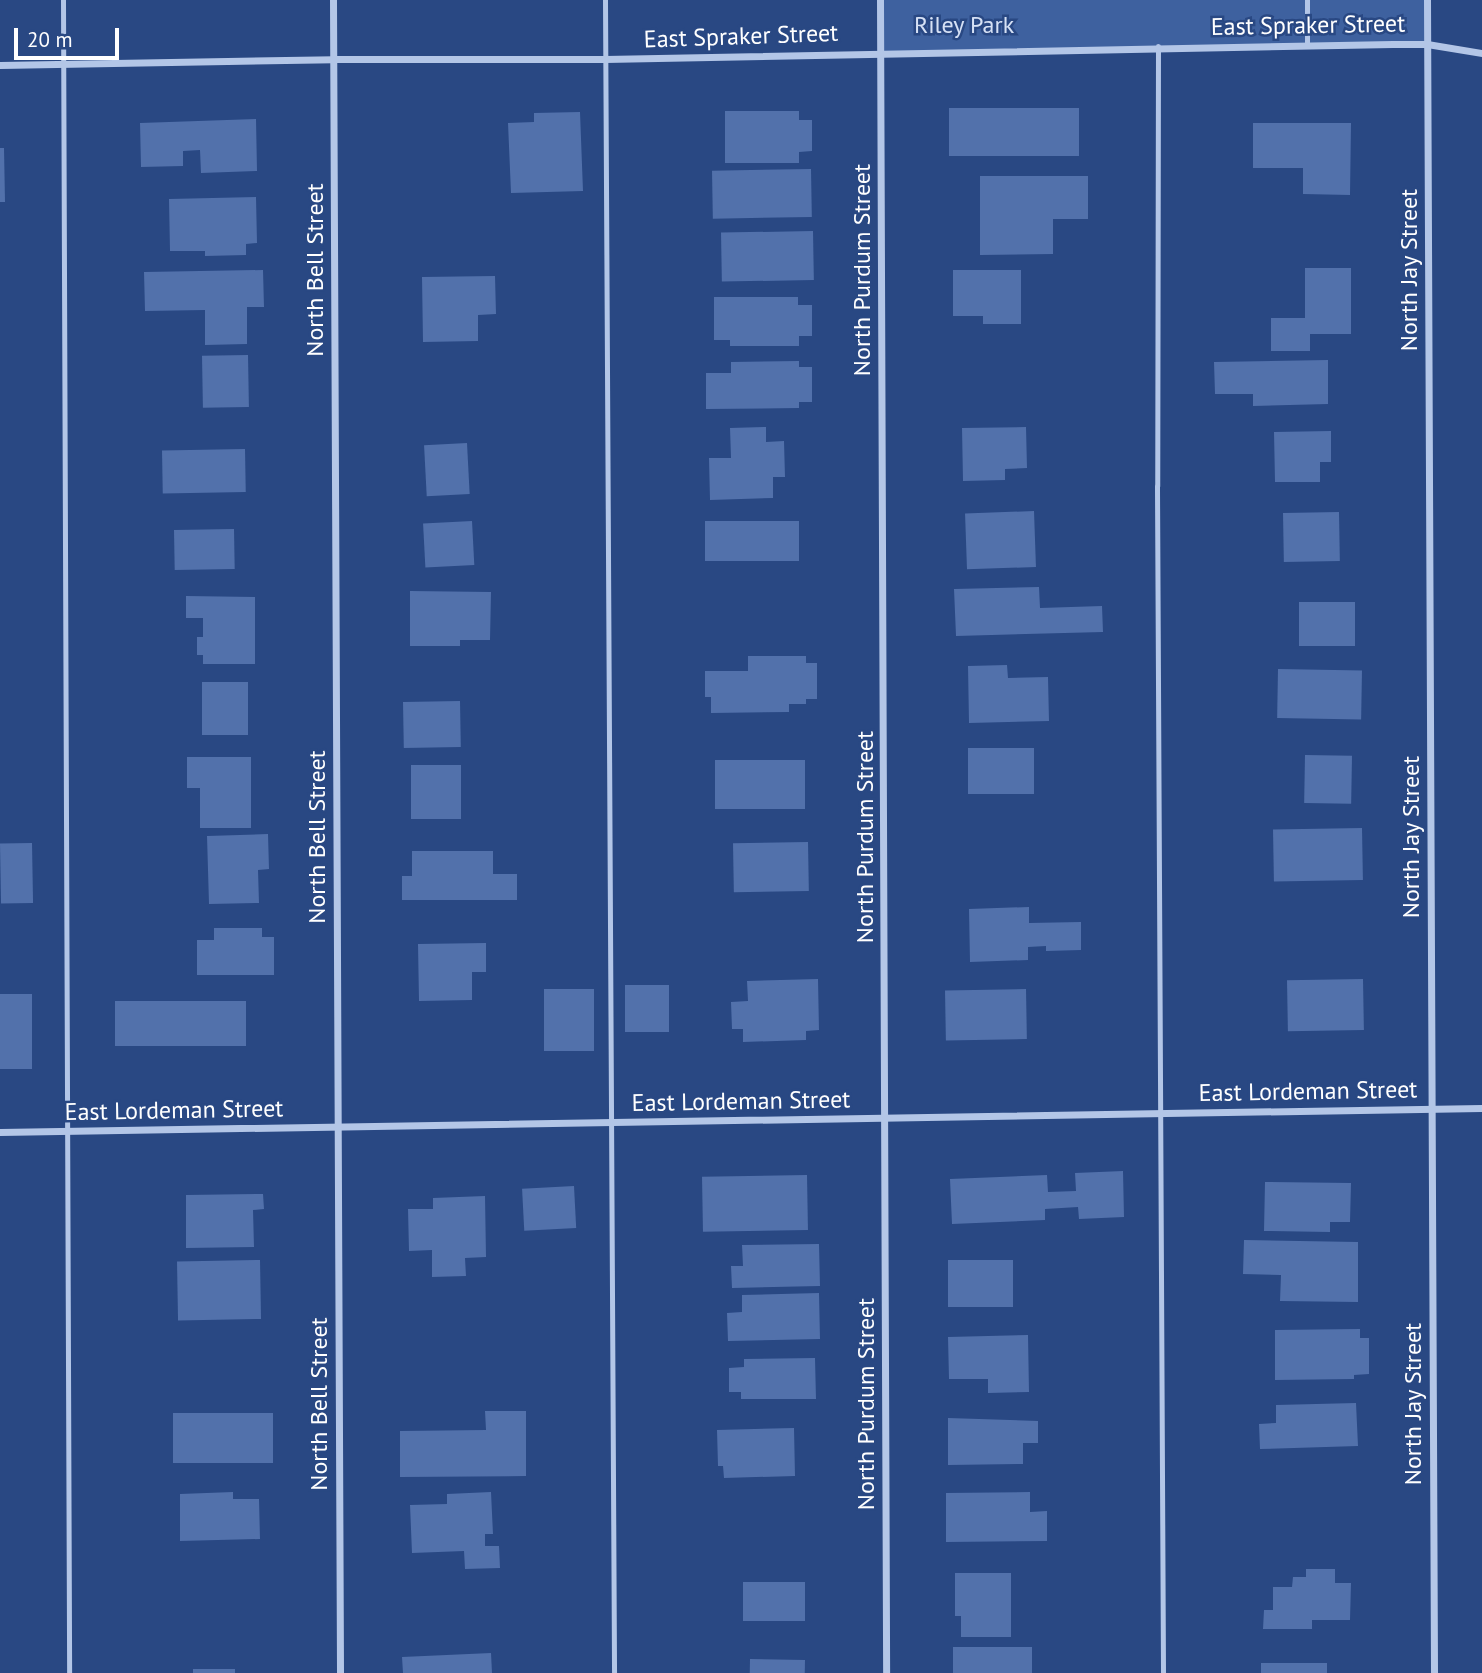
<!DOCTYPE html>
<style>
body{margin:0}
#map{position:relative;width:1482px;height:1673px;overflow:hidden;background:#294883;font-family:"PT Sans",sans-serif}
div>[style]{position:absolute}
[style*='--x']{left:calc(var(--x)*1px);top:calc(var(--y)*1px);width:calc(var(--w)*1px);rotate:calc(var(--a)*1deg)}
.green>*{inset:0;background:#3e619f}
.building>*{inset:0;background:#5271ab;transform-origin:0 0}
.lane>*{height:5px;margin:-2.5px;padding:0 2.5px;transform-origin:2.5px;border-radius:2.5px;background:#b3c6e7}
.street>*{height:7px;margin:-3.5px;padding:0 3.5px;transform-origin:3.5px;border-radius:3.5px;background:#b3c6e7}
span{translate:-50% -50%;white-space:nowrap;text-align:center;line-height:1.15;-webkit-text-stroke:5px #294883;paint-order:stroke}
.park-label{font-size:24px;color:#d6e1f5}
.street-label{font-size:24px;color:#fff}
.scale{position:absolute;left:14px;top:28px;width:105px;height:32px;box-sizing:border-box;border:4px solid #fff;border-top:0;padding-left:9px;font-size:21px;line-height:24px;white-space:nowrap;color:#fff;-webkit-text-stroke:5px #294883;paint-order:stroke}
</style>
<div id="map">
<div class="green">
<i style="clip-path:polygon(880px 0,1427px 0,1427px 44px,880px 52px)"></i>
</div>
<div class="building">
<i style="left:949px;top:108px;width:130px;height:48px"></i>
<i style="clip-path:polygon(725px 111px,799px 111px,799px 120px,812px 120px,812px 151px,799px 152px,799px 163px,725px 163px)"></i>
<i style="clip-path:polygon(580px 112px,583px 191px,511px 193px,508px 123px,534px 122px,534px 113px)"></i>
<i style="clip-path:polygon(256px 119px,257px 171px,201px 173px,200px 150px,183px 151px,183px 166px,141px 167px,140px 123px)"></i>
<i style="clip-path:polygon(1253px 123px,1351px 123px,1350px 195px,1303px 194px,1303px 168px,1253px 168px)"></i>
<i style="clip-path:polygon(0 148px,4px 148px,5px 202px,0 202px)"></i>
<i style="left:811px;top:169px;width:48px;height:99px;rotate:89deg"></i>
<i style="clip-path:polygon(980px 176px,1088px 176px,1088px 219px,1053px 219px,1053px 254px,980px 255px)"></i>
<i style="clip-path:polygon(256px 197px,257px 243px,246px 244px,246px 255px,205px 256px,205px 251px,170px 251px,169px 199px)"></i>
<i style="left:813px;top:231px;width:49px;height:92px;rotate:89deg"></i>
<i style="clip-path:polygon(1305px 268px,1351px 268px,1351px 334px,1310px 334px,1310px 351px,1271px 351px,1271px 318px,1305px 318px)"></i>
<i style="clip-path:polygon(263px 270px,264px 307px,247px 307px,247px 344px,205px 345px,205px 310px,145px 311px,144px 272px)"></i>
<i style="clip-path:polygon(953px 270px,1021px 270px,1021px 324px,983px 324px,983px 316px,953px 316px)"></i>
<i style="clip-path:polygon(495px 276px,496px 314px,478px 315px,478px 341px,423px 342px,422px 277px)"></i>
<i style="clip-path:polygon(714px 297px,798px 297px,798px 305px,812px 305px,812px 336px,799px 336px,799px 346px,730px 346px,730px 340px,714px 340px)"></i>
<i style="left:248px;top:355px;width:52px;height:46px;rotate:89deg"></i>
<i style="clip-path:polygon(1328px 360px,1328px 404px,1253px 406px,1253px 394px,1215px 394px,1214px 362px)"></i>
<i style="clip-path:polygon(799px 361px,799px 367px,812px 367px,812px 402px,799px 402px,799px 408px,706px 409px,706px 373px,731px 373px,731px 362px)"></i>
<i style="clip-path:polygon(766px 427px,766px 442px,784px 441px,785px 477px,773px 477px,773px 498px,710px 500px,709px 458px,731px 458px,730px 428px)"></i>
<i style="clip-path:polygon(1026px 427px,1027px 468px,1005px 469px,1005px 480px,963px 481px,962px 428px)"></i>
<i style="clip-path:polygon(1331px 431px,1331px 462px,1320px 462px,1320px 482px,1275px 482px,1274px 432px)"></i>
<i style="left:467px;top:443px;width:51px;height:43px;rotate:87deg"></i>
<i style="left:245px;top:449px;width:43px;height:83px;rotate:89deg"></i>
<i style="left:1034px;top:511px;width:56px;height:69px;rotate:88deg"></i>
<i style="left:1339px;top:512px;width:49px;height:56px;rotate:89deg"></i>
<i style="left:472px;top:521px;width:44px;height:49px;rotate:87deg"></i>
<i style="left:799px;top:521px;width:40px;height:94px;rotate:90deg"></i>
<i style="left:234px;top:529px;width:40px;height:60px;rotate:89deg"></i>
<i style="clip-path:polygon(1039px 587px,1040px 608px,1102px 606px,1103px 632px,956px 636px,954px 589px)"></i>
<i style="clip-path:polygon(410px 591px,491px 592px,490px 640px,460px 640px,460px 646px,410px 646px)"></i>
<i style="clip-path:polygon(186px 596px,255px 597px,255px 664px,203px 664px,203px 655px,197px 655px,197px 637px,203px 637px,203px 618px,186px 618px)"></i>
<i style="left:1299px;top:602px;width:56px;height:44px"></i>
<i style="clip-path:polygon(748px 656px,806px 656px,806px 663px,817px 663px,817px 699px,806px 699px,806px 704px,789px 704px,789px 712px,711px 713px,711px 697px,705px 697px,705px 671px,748px 671px)"></i>
<i style="clip-path:polygon(1007px 665px,1008px 678px,1048px 677px,1049px 721px,969px 723px,968px 666px)"></i>
<i style="left:1278px;top:669px;width:84px;height:49px;rotate:1deg"></i>
<i style="left:202px;top:682px;width:46px;height:53px"></i>
<i style="left:460px;top:701px;width:46px;height:57px;rotate:89deg"></i>
<i style="left:1034px;top:748px;width:46px;height:66px;rotate:90deg"></i>
<i style="left:1305px;top:755px;width:47px;height:48px;rotate:1deg"></i>
<i style="clip-path:polygon(187px 757px,251px 757px,251px 828px,200px 828px,200px 788px,187px 788px)"></i>
<i style="left:715px;top:760px;width:90px;height:49px"></i>
<i style="left:411px;top:765px;width:50px;height:54px"></i>
<i style="left:1362px;top:828px;width:52px;height:89px;rotate:89deg"></i>
<i style="clip-path:polygon(268px 834px,269px 869px,258px 870px,259px 903px,209px 904px,207px 836px)"></i>
<i style="left:808px;top:842px;width:49px;height:75px;rotate:89deg"></i>
<i style="left:32px;top:843px;width:60px;height:32px;rotate:89deg"></i>
<i style="clip-path:polygon(412px 851px,493px 851px,493px 874px,517px 874px,517px 900px,402px 900px,402px 876px,412px 876px)"></i>
<i style="clip-path:polygon(1029px 907px,1029px 923px,1081px 922px,1081px 950px,1046px 951px,1046px 946px,1028px 947px,1028px 960px,970px 962px,969px 909px)"></i>
<i style="clip-path:polygon(214px 928px,262px 928px,262px 937px,274px 937px,274px 975px,197px 975px,197px 940px,214px 940px)"></i>
<i style="clip-path:polygon(486px 943px,486px 972px,472px 972px,472px 1000px,419px 1001px,418px 944px)"></i>
<i style="clip-path:polygon(818px 979px,819px 1030px,806px 1031px,806px 1040px,743px 1042px,743px 1029px,732px 1029px,731px 1002px,748px 1001px,747px 981px)"></i>
<i style="left:1363px;top:979px;width:51px;height:76px;rotate:89deg"></i>
<i style="left:625px;top:985px;width:44px;height:47px"></i>
<i style="left:544px;top:989px;width:50px;height:62px"></i>
<i style="left:1026px;top:989px;width:50px;height:81px;rotate:89deg"></i>
<i style="left:0;top:994px;width:32px;height:75px"></i>
<i style="left:246px;top:1001px;width:45px;height:131px;rotate:90deg"></i>
<i style="clip-path:polygon(1123px 1171px,1124px 1217px,1079px 1219px,1078px 1207px,1045px 1209px,1045px 1220px,952px 1224px,950px 1179px,1047px 1175px,1048px 1192px,1076px 1191px,1075px 1173px)"></i>
<i style="left:807px;top:1175px;width:55px;height:105px;rotate:89deg"></i>
<i style="clip-path:polygon(1265px 1182px,1351px 1183px,1350px 1222px,1330px 1222px,1330px 1232px,1264px 1231px)"></i>
<i style="left:574px;top:1186px;width:42px;height:52px;rotate:87deg"></i>
<i style="clip-path:polygon(263px 1194px,264px 1209px,253px 1210px,254px 1247px,186px 1248px,186px 1195px)"></i>
<i style="clip-path:polygon(485px 1196px,486px 1257px,465px 1258px,466px 1276px,432px 1277px,432px 1250px,409px 1251px,408px 1209px,433px 1209px,433px 1198px)"></i>
<i style="clip-path:polygon(1244px 1240px,1358px 1242px,1358px 1302px,1280px 1301px,1281px 1275px,1243px 1274px)"></i>
<i style="clip-path:polygon(819px 1244px,820px 1286px,732px 1288px,731px 1266px,743px 1266px,742px 1245px)"></i>
<i style="left:260px;top:1260px;width:59px;height:83px;rotate:89deg"></i>
<i style="left:1013px;top:1260px;width:47px;height:65px;rotate:90deg"></i>
<i style="clip-path:polygon(819px 1293px,820px 1339px,728px 1341px,727px 1313px,742px 1312px,742px 1295px)"></i>
<i style="clip-path:polygon(1360px 1329px,1360px 1338px,1369px 1338px,1369px 1374px,1354px 1375px,1354px 1379px,1275px 1380px,1275px 1330px)"></i>
<i style="clip-path:polygon(1028px 1335px,1029px 1392px,988px 1393px,988px 1379px,949px 1379px,948px 1337px)"></i>
<i style="clip-path:polygon(815px 1358px,816px 1399px,741px 1399px,741px 1392px,729px 1392px,729px 1368px,744px 1367px,744px 1359px)"></i>
<i style="clip-path:polygon(1356px 1403px,1358px 1446px,1260px 1449px,1259px 1424px,1276px 1423px,1276px 1405px)"></i>
<i style="clip-path:polygon(485px 1411px,526px 1411px,526px 1476px,400px 1477px,400px 1431px,486px 1430px)"></i>
<i style="left:173px;top:1413px;width:100px;height:50px"></i>
<i style="clip-path:polygon(948px 1418px,1038px 1421px,1038px 1443px,1023px 1443px,1023px 1464px,948px 1465px)"></i>
<i style="clip-path:polygon(794px 1428px,795px 1476px,724px 1478px,723px 1466px,718px 1466px,717px 1430px)"></i>
<i style="clip-path:polygon(233px 1492px,233px 1499px,259px 1499px,260px 1539px,180px 1541px,180px 1494px)"></i>
<i style="clip-path:polygon(491px 1492px,493px 1534px,485px 1534px,485px 1546px,499px 1546px,500px 1568px,465px 1569px,464px 1551px,412px 1553px,410px 1505px,447px 1504px,447px 1494px)"></i>
<i style="clip-path:polygon(1030px 1492px,1030px 1512px,1047px 1511px,1047px 1541px,946px 1542px,946px 1493px)"></i>
<i style="clip-path:polygon(1306px 1569px,1335px 1569px,1335px 1583px,1351px 1583px,1350px 1620px,1312px 1620px,1312px 1629px,1263px 1629px,1264px 1610px,1273px 1610px,1273px 1587px,1292px 1587px,1293px 1577px,1306px 1577px)"></i>
<i style="clip-path:polygon(955px 1573px,1011px 1573px,1011px 1637px,961px 1637px,961px 1616px,955px 1616px)"></i>
<i style="left:743px;top:1582px;width:62px;height:39px"></i>
<i style="left:953px;top:1647px;width:79px;height:26px"></i>
<i style="clip-path:polygon(491px 1653px,492px 1673px,403px 1673px,402px 1657px)"></i>
<i style="left:750px;top:1659px;width:55px;height:14px;rotate:1deg"></i>
<i style="left:1261px;top:1663px;width:66px;height:10px"></i>
<i style="left:193px;top:1669px;width:42px;height:4px"></i>
</div>
<div class="lane">
<i style="--x:63;--y:0;--w:1673;--a:89.79"></i>
<i style="--x:605;--y:0;--w:1673;--a:89.69"></i>
<i style="--x:1307;--y:0;--w:45;--a:90"></i>
<i style="--x:1158;--y:46;--w:440;--a:90.1"></i>
<i style="--x:1157;--y:486;--w:1187;--a:89.71"></i>
</div>
<div class="street">
<i style="--x:333;--y:0;--w:1673;--a:89.76"></i>
<i style="--x:880;--y:0;--w:1673;--a:89.79"></i>
<i style="--x:1427;--y:0;--w:1673;--a:89.76"></i>
<i style="--x:0;--y:65;--w:333;--a:-1"></i>
<i style="--x:333;--y:59;--w:272;--a:0"></i>
<i style="--x:605;--y:59;--w:788;--a:-1.09"></i>
<i style="--x:1393;--y:44;--w:34;--a:0"></i>
<i style="--x:1427;--y:44;--w:56;--a:9.3"></i>
<i style="--x:0;--y:1132;--w:1482;--a:-0.93"></i>
</div>
<div class="park-label">
<span style="left:964px;top:25px">Riley Park</span>
</div>
<div class="street-label">
<span style="left:1308px;top:25px;rotate:-1deg">East Spraker Street</span>
<span style="left:741px;top:36px;rotate:-2deg">East Spraker Street</span>
<span style="left:315px;top:270px;rotate:-90deg">North Bell Street</span>
<span style="left:862px;top:270px;rotate:-90deg">North Purdum Street</span>
<span style="left:1409px;top:270px;rotate:-90deg">North Jay Street</span>
<span style="left:317px;top:837px;rotate:-90deg">North Bell Street</span>
<span style="left:865px;top:837px;rotate:-90deg">North Purdum Street</span>
<span style="left:1411px;top:837px;rotate:-90deg">North Jay Street</span>
<span style="left:1308px;top:1091px;rotate:-1deg">East Lordeman Street</span>
<span style="left:741px;top:1101px;rotate:-1deg">East Lordeman Street</span>
<span style="left:174px;top:1110px;rotate:-1deg">East Lordeman Street</span>
<span style="left:319px;top:1404px;rotate:-90deg">North Bell Street</span>
<span style="left:866px;top:1404px;rotate:-90deg">North Purdum Street</span>
<span style="left:1413px;top:1404px;rotate:-90deg">North Jay Street</span>
</div>
<div class="scale">20 m</div>
</div>
